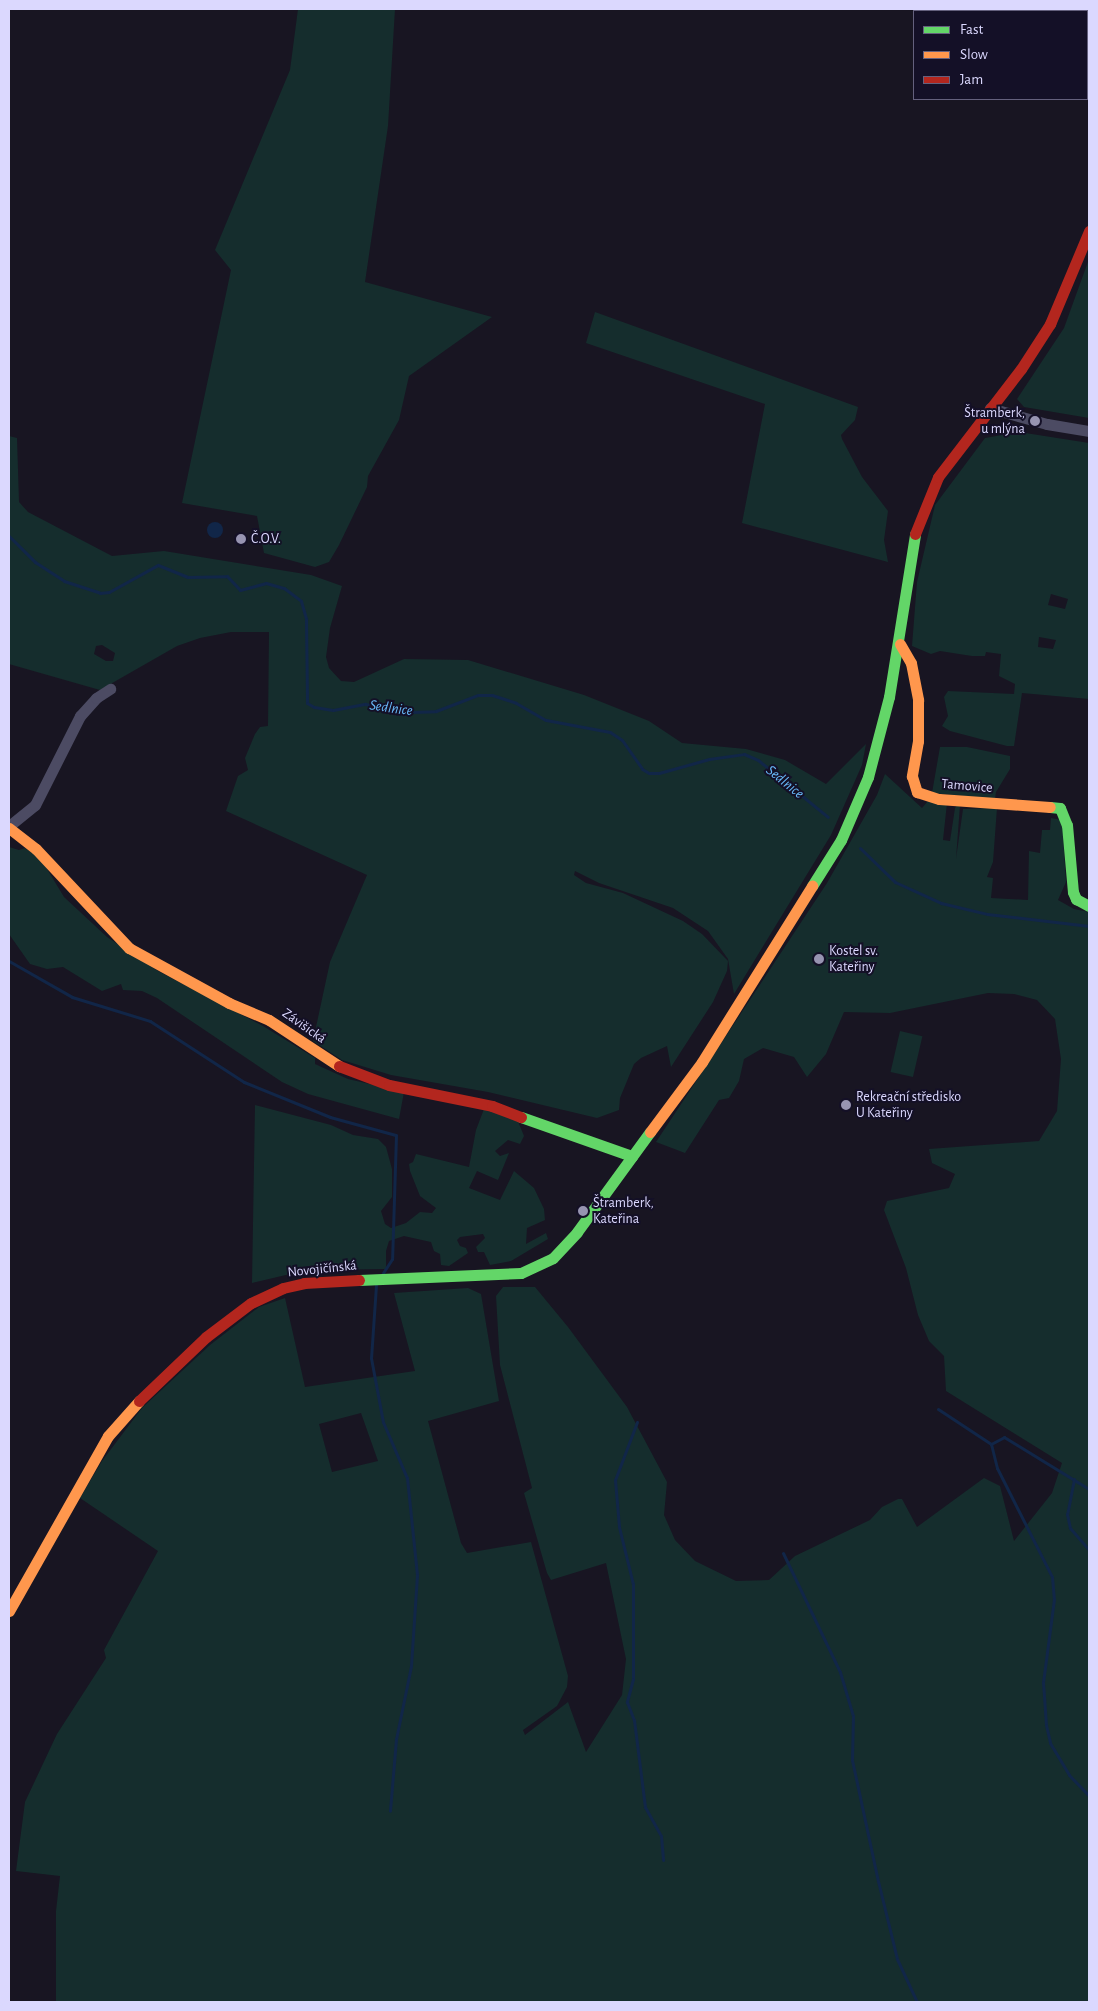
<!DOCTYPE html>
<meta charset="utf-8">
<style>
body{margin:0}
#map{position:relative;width:1098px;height:2011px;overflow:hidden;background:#181522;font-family:"Alegreya Sans",sans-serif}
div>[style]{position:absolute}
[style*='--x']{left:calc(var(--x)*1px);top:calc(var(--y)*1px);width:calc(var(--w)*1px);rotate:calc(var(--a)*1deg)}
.green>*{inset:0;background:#152d2d;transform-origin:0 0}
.water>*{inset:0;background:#112648}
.round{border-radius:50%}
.stream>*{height:3px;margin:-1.5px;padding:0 1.5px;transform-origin:1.5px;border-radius:1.5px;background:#112648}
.street>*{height:11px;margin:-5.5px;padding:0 5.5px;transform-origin:5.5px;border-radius:5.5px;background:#4c4b63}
.fast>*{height:11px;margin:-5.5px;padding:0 5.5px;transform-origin:5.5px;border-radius:5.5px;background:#63d668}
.slow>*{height:11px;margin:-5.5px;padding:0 5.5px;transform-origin:5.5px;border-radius:5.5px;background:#ff974d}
.jam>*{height:11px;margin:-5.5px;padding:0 5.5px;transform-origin:5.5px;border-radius:5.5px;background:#b3261e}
.dots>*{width:14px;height:14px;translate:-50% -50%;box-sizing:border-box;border:2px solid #141027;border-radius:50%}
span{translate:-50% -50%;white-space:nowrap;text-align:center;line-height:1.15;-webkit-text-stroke:4px #141027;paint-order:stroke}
.poi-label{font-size:14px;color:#dbd8fe}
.right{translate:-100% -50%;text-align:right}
.left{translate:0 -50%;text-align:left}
.street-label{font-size:14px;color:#dbd8fe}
.water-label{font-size:15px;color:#69bbfb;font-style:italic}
.frame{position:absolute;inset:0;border:10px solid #dbd8fe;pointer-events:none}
.legend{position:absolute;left:913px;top:10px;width:175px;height:90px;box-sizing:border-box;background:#141027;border:1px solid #64607d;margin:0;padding:6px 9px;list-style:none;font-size:15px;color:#dbd8fe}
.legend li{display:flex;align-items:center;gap:10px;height:25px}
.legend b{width:25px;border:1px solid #64607d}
</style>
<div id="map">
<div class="green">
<i style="clip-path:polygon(298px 9px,395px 9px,388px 126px,365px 282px,492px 317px,409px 376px,399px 420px,368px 476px,367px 487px,339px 545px,329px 562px,315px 567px,264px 553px,257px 516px,182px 503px,231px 270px,215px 250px,290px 70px)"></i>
<i style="clip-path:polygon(1089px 259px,1089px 418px,1024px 407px,1017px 399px,1064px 328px)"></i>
<i style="clip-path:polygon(595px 312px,858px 407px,855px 420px,841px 435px,842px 439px,862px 477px,888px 511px,884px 540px,888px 562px,742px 523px,765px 404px,586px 343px)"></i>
<i style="clip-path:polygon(evenodd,1019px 432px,1089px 443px,1089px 699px,1022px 693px,1014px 746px,1007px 746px,950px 731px,942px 726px,948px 716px,944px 697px,948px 691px,1014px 694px,1015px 684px,999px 676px,1001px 654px,986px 652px,985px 656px,972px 656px,940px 651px,931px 654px,912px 646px,917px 582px,935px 505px,985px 438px,1019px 432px,1051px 594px,1068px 599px,1065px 609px,1048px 605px,1051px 594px,1019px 432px,1039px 637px,1056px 640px,1053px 649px,1038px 647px,1039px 637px)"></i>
<i style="clip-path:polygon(evenodd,9px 436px,17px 438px,19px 502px,28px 512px,112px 556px,164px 551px,311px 575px,342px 586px,330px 628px,326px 657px,329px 668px,341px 681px,354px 682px,404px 659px,468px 660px,584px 695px,649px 721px,682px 743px,746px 749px,785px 760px,826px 784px,866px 744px,862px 765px,831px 835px,734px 994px,728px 959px,708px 931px,673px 908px,599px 883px,575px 871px,574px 875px,586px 883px,623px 893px,683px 921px,702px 934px,728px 961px,727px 971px,713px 1002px,671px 1067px,667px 1046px,641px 1058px,634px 1064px,620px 1098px,619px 1110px,597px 1118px,488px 1092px,391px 1075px,342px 1060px,313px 1041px,330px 962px,367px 875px,226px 811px,238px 776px,248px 770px,245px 758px,255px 734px,260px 727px,268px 726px,269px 632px,231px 632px,200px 638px,177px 646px,100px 690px,9px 664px,9px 436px,102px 645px,115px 653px,113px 661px,106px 661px,94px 654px,96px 646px,102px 645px)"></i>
<i style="clip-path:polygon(940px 747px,967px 747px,1010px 756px,1010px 769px,996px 792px,995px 799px,932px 793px)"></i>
<i style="clip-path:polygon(evenodd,885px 774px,922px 808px,928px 801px,947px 803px,943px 840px,950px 841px,955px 808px,957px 805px,960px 805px,956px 859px,963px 809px,997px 808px,993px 862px,987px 877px,993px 878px,991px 898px,1028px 900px,1029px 851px,1040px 853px,1042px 830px,1050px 830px,1051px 818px,1062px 820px,1066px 882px,1058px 900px,1074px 909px,1089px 912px,1089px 2002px,56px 2002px,56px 1911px,60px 1876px,16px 1871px,25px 1802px,57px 1734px,106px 1658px,104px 1650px,158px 1551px,80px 1498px,102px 1461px,142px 1408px,210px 1345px,259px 1307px,285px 1298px,305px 1387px,415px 1371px,394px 1293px,468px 1288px,481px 1294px,499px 1401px,428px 1421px,461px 1543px,467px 1553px,531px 1542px,568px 1676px,567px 1687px,557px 1706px,523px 1730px,525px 1735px,568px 1702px,586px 1752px,622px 1695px,626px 1659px,606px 1563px,551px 1580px,547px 1573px,524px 1493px,532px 1488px,500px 1365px,496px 1296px,503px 1287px,535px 1287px,568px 1327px,627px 1407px,667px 1482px,664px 1515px,675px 1540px,695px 1561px,736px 1581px,769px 1580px,795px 1556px,870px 1520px,882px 1507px,898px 1499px,902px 1499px,917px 1527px,984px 1478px,1000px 1486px,1014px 1541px,1052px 1493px,1062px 1463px,946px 1391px,944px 1356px,929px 1341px,918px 1315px,906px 1268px,884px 1210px,887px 1201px,949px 1188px,955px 1174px,932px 1163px,929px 1149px,1039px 1141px,1057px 1111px,1061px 1059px,1055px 1019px,1037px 1000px,1014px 994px,988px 993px,890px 1013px,844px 1012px,826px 1054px,807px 1077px,794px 1057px,763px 1048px,744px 1059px,739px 1081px,729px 1098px,719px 1100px,685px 1153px,656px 1142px,827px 883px,877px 795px,885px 774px,361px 1413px,378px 1461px,332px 1472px,319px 1424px,361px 1413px)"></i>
<i style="clip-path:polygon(9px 847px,19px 850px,25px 848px,41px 859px,64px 897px,107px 937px,158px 971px,263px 1026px,315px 1058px,315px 1064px,348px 1079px,404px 1092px,399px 1119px,308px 1094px,282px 1082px,157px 998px,142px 991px,123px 990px,121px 984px,102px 991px,63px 967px,47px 969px,30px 964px,9px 934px)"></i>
<i style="left:900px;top:1031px;width:23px;height:42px;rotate:13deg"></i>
<i style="clip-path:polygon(255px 1105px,331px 1125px,353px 1135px,378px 1139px,386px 1147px,392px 1169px,392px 1197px,381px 1211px,385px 1224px,391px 1228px,406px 1223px,420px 1212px,432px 1213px,436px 1208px,420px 1196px,410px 1171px,409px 1164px,413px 1162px,416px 1154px,469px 1167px,476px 1130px,484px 1109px,517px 1119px,524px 1136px,520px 1144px,508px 1140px,495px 1151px,500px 1156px,509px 1153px,498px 1180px,477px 1171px,469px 1188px,500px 1200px,514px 1171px,534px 1188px,544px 1209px,545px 1220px,527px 1228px,526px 1244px,546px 1233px,548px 1239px,511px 1261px,490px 1265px,484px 1252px,478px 1252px,476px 1247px,485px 1238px,483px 1234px,460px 1237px,457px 1240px,460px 1246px,466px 1248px,468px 1253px,449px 1266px,441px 1265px,440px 1254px,434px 1251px,431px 1242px,404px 1236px,389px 1241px,386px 1251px,386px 1269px,307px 1270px,252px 1283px)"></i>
</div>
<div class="water">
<i class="round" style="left:207px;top:522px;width:16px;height:16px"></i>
</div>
<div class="stream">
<i style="--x:9;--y:536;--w:37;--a:45"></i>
<i style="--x:35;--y:562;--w:35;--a:33"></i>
<i style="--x:64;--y:581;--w:38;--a:18"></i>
<i style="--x:100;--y:593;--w:9;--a:-6"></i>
<i style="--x:109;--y:592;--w:56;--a:-28.9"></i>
<i style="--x:158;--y:565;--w:32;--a:22"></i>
<i style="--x:188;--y:577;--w:39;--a:-1"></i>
<i style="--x:227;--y:576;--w:19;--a:47"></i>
<i style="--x:240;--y:590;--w:27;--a:-15"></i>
<i style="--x:266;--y:583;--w:19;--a:16"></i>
<i style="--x:284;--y:588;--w:21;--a:37"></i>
<i style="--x:301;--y:601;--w:19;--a:74"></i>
<i style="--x:306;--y:619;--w:84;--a:89.3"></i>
<i style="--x:307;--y:703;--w:8;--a:30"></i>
<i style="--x:314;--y:707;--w:19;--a:9"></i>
<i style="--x:333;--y:710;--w:33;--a:-11"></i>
<i style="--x:365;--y:704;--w:48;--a:9.7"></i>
<i style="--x:412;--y:712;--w:24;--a:-2"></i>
<i style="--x:436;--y:711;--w:45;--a:-20.9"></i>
<i style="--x:478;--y:695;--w:14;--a:0"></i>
<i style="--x:492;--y:695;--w:25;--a:18"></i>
<i style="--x:516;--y:703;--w:34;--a:30"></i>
<i style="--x:546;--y:720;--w:65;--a:10.6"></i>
<i style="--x:610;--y:732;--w:14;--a:34"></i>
<i style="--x:622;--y:740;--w:35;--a:55"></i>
<i style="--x:642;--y:769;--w:8;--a:30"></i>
<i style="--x:649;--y:773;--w:10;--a:0"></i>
<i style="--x:659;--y:773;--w:52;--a:-15.6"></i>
<i style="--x:709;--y:759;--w:35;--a:-8"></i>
<i style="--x:744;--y:754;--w:15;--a:23"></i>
<i style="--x:758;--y:760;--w:90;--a:39.2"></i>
<i style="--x:860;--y:848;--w:49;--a:44.2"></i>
<i style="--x:895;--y:882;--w:51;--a:24.5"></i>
<i style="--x:941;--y:903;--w:47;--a:13.4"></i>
<i style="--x:987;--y:914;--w:103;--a:6.7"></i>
<i style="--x:9;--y:961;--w:73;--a:29.7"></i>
<i style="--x:72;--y:997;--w:82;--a:17.1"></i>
<i style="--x:150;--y:1021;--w:112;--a:33"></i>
<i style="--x:244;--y:1082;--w:93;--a:22.1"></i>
<i style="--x:330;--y:1117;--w:68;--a:15.3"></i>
<i style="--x:396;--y:1135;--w:124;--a:91.8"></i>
<i style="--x:392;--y:1259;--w:17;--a:123"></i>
<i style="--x:376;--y:1285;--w:73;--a:93.9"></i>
<i style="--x:371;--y:1358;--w:65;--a:79.4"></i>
<i style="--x:383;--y:1422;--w:61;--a:66.8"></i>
<i style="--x:407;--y:1478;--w:98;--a:84.1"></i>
<i style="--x:417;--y:1575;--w:91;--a:93.8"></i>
<i style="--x:411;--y:1666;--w:75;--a:101.6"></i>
<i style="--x:396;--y:1739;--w:72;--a:94.8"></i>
<i style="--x:938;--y:1409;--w:64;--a:33.4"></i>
<i style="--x:991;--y:1444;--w:25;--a:76"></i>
<i style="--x:997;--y:1468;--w:122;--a:63.2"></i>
<i style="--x:1052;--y:1577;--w:22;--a:85"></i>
<i style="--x:1054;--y:1599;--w:84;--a:97.5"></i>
<i style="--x:1043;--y:1682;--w:43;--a:86"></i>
<i style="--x:1046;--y:1725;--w:18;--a:77"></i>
<i style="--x:1050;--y:1743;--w:37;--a:59"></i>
<i style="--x:1069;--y:1775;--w:29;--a:46"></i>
<i style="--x:637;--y:1422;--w:62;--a:110.8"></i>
<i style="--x:615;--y:1480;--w:47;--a:85.1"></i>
<i style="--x:619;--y:1527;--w:59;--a:76.2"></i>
<i style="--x:633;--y:1584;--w:95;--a:90"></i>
<i style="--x:633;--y:1679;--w:24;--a:105"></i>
<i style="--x:627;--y:1702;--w:19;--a:69"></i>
<i style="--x:634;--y:1720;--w:88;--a:82.8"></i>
<i style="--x:645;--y:1807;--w:33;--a:61"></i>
<i style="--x:661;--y:1836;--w:24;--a:85"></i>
<i style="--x:991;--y:1444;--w:15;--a:-28"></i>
<i style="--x:1004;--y:1437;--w:100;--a:31.5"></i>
<i style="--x:1074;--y:1479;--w:36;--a:101"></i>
<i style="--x:1067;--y:1514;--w:14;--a:78"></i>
<i style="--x:1070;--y:1528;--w:29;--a:49"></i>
<i style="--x:783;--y:1553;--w:132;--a:64.4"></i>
<i style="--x:840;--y:1672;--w:46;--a:73.5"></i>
<i style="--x:853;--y:1716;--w:44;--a:91.3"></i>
<i style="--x:852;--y:1760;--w:124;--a:77.9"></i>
<i style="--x:878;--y:1881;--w:80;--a:76.3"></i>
<i style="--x:897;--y:1959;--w:47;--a:65.1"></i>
</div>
<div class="street">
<i style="--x:990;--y:408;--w:59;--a:15.7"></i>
<i style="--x:1047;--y:424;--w:43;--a:9.5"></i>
<i style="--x:9;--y:826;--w:33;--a:-39"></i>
<i style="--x:35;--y:805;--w:100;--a:-63.2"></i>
<i style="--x:80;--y:716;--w:24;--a:-48"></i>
<i style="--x:96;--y:698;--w:17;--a:-33"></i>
</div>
<div class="fast">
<i style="--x:1050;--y:807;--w:10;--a:6"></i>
<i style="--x:1060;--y:808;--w:18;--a:68"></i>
<i style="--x:1067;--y:825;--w:67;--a:84.9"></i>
<i style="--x:1073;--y:892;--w:8;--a:67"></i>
<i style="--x:1076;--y:899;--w:15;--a:28"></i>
<i style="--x:812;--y:886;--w:54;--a:-57.8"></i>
<i style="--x:841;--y:840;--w:69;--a:-66.8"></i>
<i style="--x:868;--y:777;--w:83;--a:-75.3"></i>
<i style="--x:889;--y:697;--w:165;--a:-80.9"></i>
<i style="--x:521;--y:1117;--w:118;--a:19.4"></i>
<i style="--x:359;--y:1280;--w:162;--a:-2.5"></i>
<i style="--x:521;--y:1273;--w:35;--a:-25"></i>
<i style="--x:553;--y:1258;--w:35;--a:-47"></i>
<i style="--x:577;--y:1232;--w:124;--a:-53.9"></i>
</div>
<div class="slow">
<i style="--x:900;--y:644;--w:22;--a:60"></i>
<i style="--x:911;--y:663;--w:38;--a:79"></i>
<i style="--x:918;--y:700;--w:41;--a:90"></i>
<i style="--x:918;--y:741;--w:36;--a:100"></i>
<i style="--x:912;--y:776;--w:17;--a:73"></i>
<i style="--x:917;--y:792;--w:23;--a:18"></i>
<i style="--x:939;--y:799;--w:111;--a:4.1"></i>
<i style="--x:9;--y:828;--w:34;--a:38"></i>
<i style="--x:36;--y:849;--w:136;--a:46.8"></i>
<i style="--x:129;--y:948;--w:114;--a:28.8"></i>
<i style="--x:229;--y:1003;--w:43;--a:23"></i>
<i style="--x:269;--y:1020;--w:84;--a:33.3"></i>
<i style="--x:650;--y:1132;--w:87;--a:-53.4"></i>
<i style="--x:702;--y:1062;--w:208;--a:-58"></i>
<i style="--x:9;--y:1611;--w:201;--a:-60.5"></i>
<i style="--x:108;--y:1436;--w:47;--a:-48.5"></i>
</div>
<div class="jam">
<i style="--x:915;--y:534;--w:61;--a:-68"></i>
<i style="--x:938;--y:477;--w:136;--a:-52.5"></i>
<i style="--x:1021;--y:369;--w:54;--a:-57.2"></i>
<i style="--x:1050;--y:324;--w:101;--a:-67.2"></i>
<i style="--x:339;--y:1066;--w:53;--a:20.8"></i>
<i style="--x:389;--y:1085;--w:105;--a:11.5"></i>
<i style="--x:492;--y:1106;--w:31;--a:21"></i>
<i style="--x:139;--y:1401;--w:93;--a:-43.7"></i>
<i style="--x:206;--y:1337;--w:56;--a:-37.1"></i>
<i style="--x:251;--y:1303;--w:35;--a:-25"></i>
<i style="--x:283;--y:1288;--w:22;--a:-13"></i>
<i style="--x:304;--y:1283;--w:55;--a:-3.1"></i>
</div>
<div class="dots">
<i style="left:1035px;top:421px;background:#9794b1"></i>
<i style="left:241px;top:539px;background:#9794b1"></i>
<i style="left:819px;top:959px;background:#9794b1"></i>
<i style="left:846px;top:1105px;background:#9794b1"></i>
<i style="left:583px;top:1211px;background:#9794b1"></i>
</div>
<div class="poi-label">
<span class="right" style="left:1025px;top:421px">Štramberk,<br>u mlýna</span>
<span class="left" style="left:251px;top:539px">Č.O.V.</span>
<span class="left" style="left:829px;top:959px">Kostel sv.<br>Kateřiny</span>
<span class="left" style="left:856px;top:1105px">Rekreační středisko<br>U Kateřiny</span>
<span class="left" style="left:593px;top:1211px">Štramberk,<br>Kateřina</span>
</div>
<div class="street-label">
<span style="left:967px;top:786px;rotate:5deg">Tamovice</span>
<span style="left:304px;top:1026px;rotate:35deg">Závišická</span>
<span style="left:322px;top:1269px;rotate:-6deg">Novojičínská</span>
</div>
<div class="water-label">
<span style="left:391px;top:708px;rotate:8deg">Sedlnice</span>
<span style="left:785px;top:782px;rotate:39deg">Sedlnice</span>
</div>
<div class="frame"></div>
<ul class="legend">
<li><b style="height:6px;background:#63d668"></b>Fast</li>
<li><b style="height:6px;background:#ff974d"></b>Slow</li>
<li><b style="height:6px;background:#b3261e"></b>Jam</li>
</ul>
</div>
